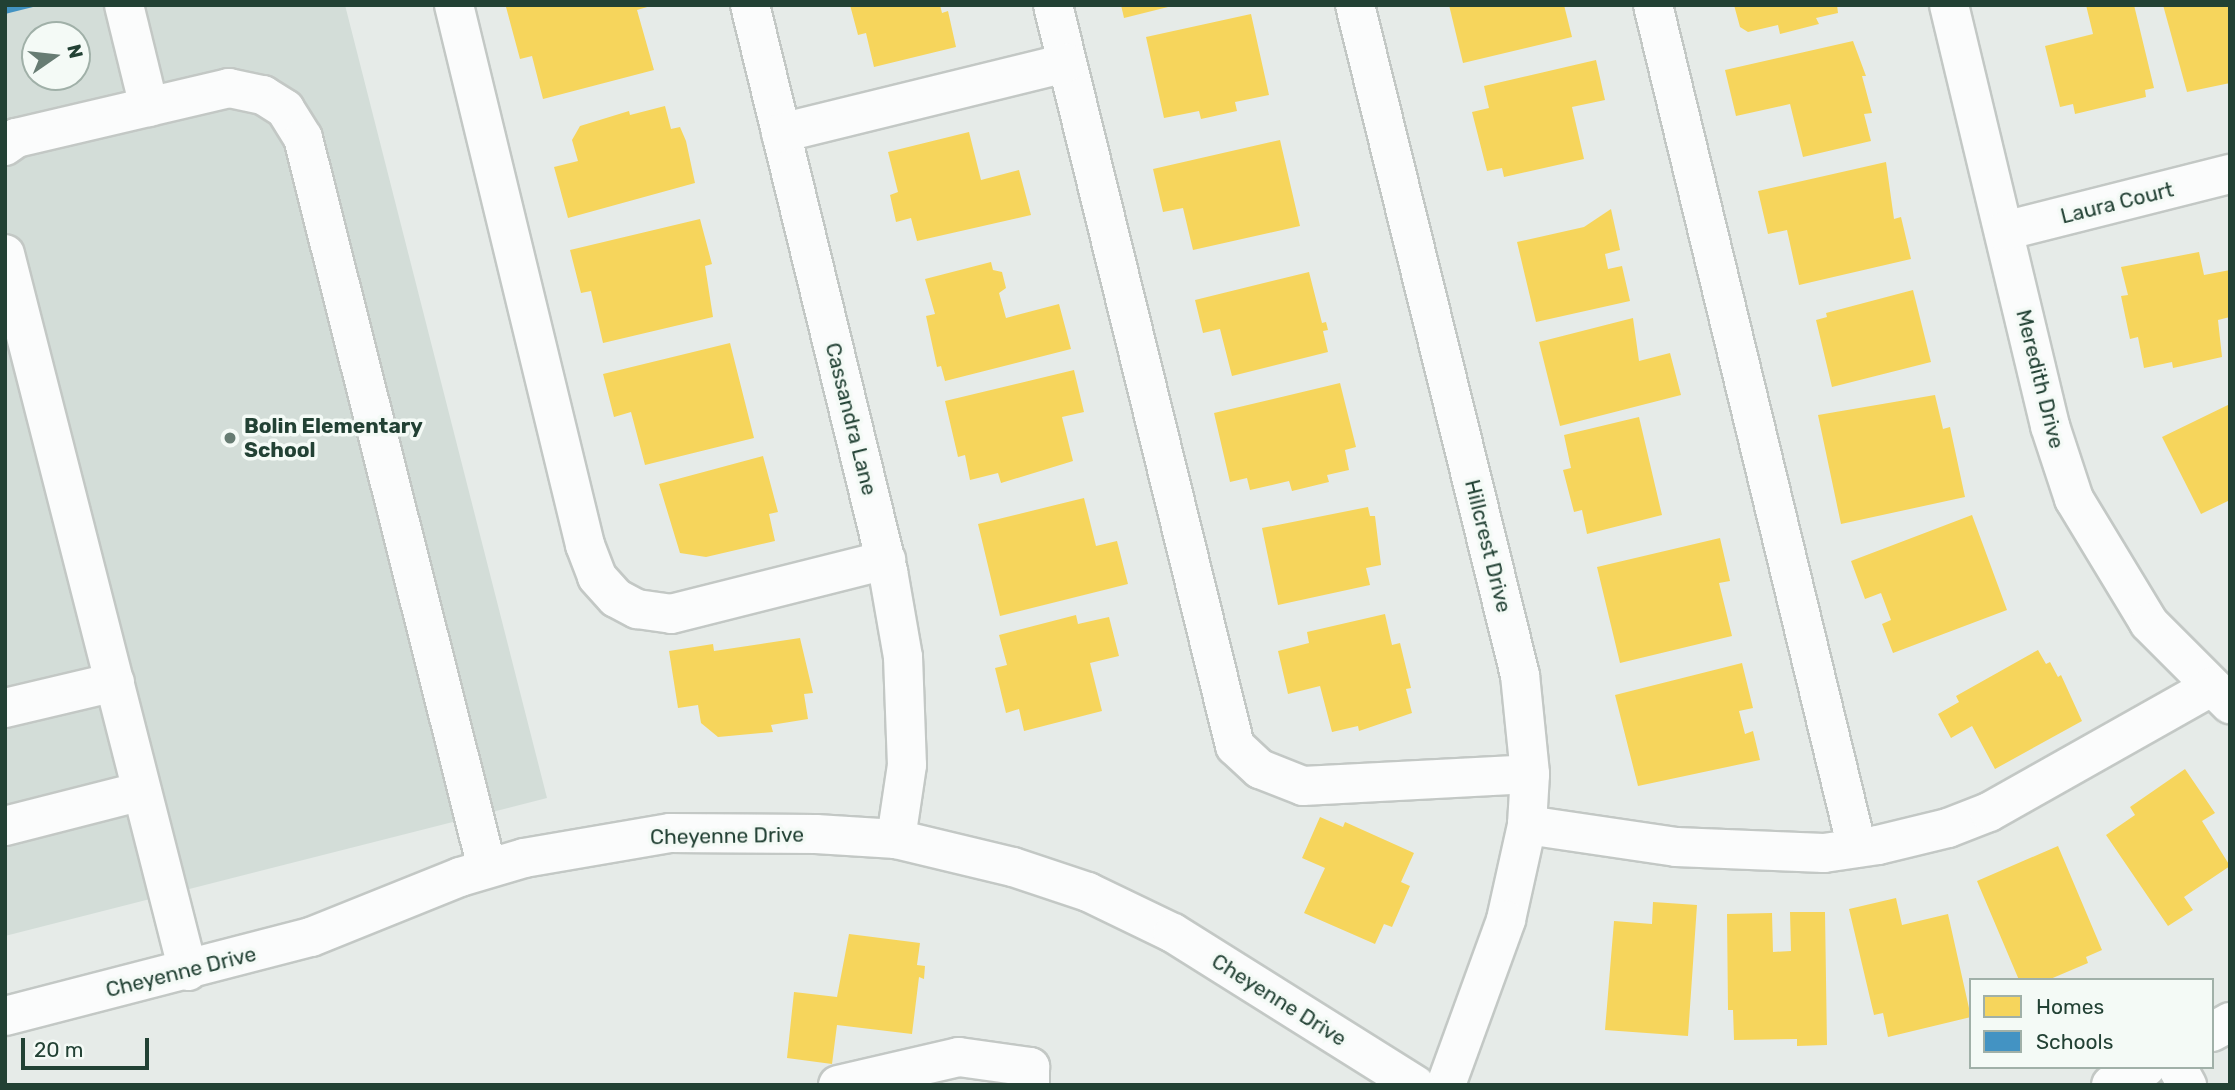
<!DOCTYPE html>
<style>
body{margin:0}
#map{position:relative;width:2235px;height:1090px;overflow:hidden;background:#e6ebe8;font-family:Rubik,sans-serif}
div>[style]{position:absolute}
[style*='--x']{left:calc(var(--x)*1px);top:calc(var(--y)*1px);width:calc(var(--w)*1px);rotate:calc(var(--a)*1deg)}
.built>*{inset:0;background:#d3ddd8}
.homes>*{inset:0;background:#f6d55c}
.schools>*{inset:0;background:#4393c3}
.roads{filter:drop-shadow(2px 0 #c3c8c5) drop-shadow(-2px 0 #c3c8c5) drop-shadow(0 2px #c3c8c5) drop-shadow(0 -2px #c3c8c5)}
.minor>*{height:38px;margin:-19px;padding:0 19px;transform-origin:19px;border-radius:19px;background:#fbfcfc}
.dots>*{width:19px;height:19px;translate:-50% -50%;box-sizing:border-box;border:4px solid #f4faf6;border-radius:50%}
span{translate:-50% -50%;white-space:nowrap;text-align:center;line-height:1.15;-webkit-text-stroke:7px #f4faf6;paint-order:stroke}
.street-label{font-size:21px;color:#224134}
.poi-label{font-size:21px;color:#224134;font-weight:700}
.left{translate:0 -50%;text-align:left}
.frame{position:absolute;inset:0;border:7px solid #224134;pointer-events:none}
.legend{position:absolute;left:1969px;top:978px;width:245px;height:91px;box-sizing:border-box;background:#f4faf6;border:2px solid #a0b0a8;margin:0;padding:9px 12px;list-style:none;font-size:21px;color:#224134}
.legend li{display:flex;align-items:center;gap:14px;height:35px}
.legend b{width:35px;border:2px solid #a0b0a8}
.north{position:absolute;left:21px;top:21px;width:70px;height:70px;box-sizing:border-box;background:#f4faf6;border:2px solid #a0b0a8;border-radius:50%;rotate:76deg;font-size:19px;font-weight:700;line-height:28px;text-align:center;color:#224134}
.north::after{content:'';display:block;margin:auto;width:24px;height:32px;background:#677c73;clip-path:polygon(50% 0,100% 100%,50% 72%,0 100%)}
.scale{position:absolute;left:21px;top:1038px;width:128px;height:32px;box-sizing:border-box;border:4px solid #224134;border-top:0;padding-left:9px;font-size:21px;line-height:24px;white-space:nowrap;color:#224134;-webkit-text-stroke:5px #f4faf6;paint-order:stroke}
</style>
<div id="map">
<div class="built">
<i style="clip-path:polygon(evenodd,5px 5px,345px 5px,547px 798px,5px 936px,5px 5px,35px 35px,77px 35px,77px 77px,35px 77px,35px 35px)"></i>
</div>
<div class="homes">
<i style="clip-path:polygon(654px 5px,637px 10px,654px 70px,543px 99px,532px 56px,520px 59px,506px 7px)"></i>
<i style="clip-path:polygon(850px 5px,940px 5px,942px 13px,948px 11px,956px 47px,874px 67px,866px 33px,858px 35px)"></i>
<i style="clip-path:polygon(1121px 5px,1172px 5px,1172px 6px,1124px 18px)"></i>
<i style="clip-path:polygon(1449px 5px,1564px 5px,1572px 37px,1463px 63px)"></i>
<i style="clip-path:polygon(1734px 5px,1837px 5px,1838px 13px,1816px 18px,1819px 24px,1780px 34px,1778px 25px,1748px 32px,1740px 27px)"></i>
<i style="clip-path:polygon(2086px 5px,2134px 5px,2154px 88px,2145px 90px,2146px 97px,2075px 114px,2073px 104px,2060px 107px,2045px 46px,2093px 34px)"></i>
<i style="clip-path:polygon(2163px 5px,2230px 5px,2230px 83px,2187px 92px)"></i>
<i style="clip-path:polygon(1251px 14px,1269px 95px,1235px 102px,1237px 111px,1201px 119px,1199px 111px,1164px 118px,1146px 37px)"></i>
<i style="clip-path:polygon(1853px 41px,1866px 76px,1862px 76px,1872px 113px,1864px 114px,1871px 141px,1803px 157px,1790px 104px,1736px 116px,1725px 70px)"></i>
<i style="clip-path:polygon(1596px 60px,1605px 100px,1572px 107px,1584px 159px,1504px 177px,1502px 168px,1487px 171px,1472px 112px,1489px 108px,1484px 86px)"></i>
<i style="clip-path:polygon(665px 106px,671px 129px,680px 127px,686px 141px,695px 183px,568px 218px,554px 167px,578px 161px,572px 140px,580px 126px,629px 111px,630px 115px)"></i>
<i style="clip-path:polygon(969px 132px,981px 180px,1019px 170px,1031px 215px,917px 241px,911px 218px,896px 222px,890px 195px,898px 192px,888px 152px)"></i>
<i style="clip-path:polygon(1280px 140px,1300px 226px,1193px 250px,1183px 208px,1163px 212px,1153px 169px)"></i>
<i style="clip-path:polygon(1886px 162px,1894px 219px,1901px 217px,1911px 259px,1799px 285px,1787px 230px,1768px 234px,1758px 191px)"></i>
<i style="clip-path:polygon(1611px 209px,1620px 250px,1605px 254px,1608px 269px,1622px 266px,1630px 301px,1536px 322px,1517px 242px,1584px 227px)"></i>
<i style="clip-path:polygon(700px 219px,712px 264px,705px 266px,713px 317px,603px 343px,591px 291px,581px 293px,570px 250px)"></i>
<i style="clip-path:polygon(2199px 252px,2204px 275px,2230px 270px,2230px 317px,2218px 320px,2222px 357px,2173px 368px,2172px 362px,2144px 368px,2138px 337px,2130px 339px,2121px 296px,2128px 295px,2121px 267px)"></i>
<i style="clip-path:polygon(991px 262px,993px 270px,1002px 272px,1006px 288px,999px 293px,1006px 318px,1059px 304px,1071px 349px,945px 381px,941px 366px,937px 367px,926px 316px,935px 314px,925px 279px)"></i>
<i style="clip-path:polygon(1309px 272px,1322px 323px,1326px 322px,1328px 330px,1323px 331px,1328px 352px,1232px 376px,1220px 329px,1203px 333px,1195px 300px)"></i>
<i style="clip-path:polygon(1913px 290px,1931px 362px,1832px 387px,1816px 320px,1827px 317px,1826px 313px)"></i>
<i style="clip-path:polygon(1633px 318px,1639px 361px,1670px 353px,1681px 395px,1560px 426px,1539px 342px)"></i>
<i style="clip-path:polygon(730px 343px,754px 438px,645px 465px,631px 412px,614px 417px,603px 374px)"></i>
<i style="clip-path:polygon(1074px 370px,1084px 412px,1062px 417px,1073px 461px,1001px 483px,998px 473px,970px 480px,965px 455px,958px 457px,945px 401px)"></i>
<i style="clip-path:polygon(1340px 383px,1356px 447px,1345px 450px,1349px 470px,1327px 475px,1329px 482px,1292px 491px,1289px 481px,1250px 490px,1247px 478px,1230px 482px,1214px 413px)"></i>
<i style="clip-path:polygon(1935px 395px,1943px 429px,1950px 427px,1965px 497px,1841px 524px,1818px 415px)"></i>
<i style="clip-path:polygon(2230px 404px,2230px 500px,2201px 514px,2162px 437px)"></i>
<i style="clip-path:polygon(1639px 417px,1662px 515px,1587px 534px,1582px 510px,1574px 512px,1563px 470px,1571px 468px,1564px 435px)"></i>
<i style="clip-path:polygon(763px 456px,778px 512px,769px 514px,775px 541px,706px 557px,680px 553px,659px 484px)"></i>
<i style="clip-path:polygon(1084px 498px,1096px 546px,1117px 541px,1128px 584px,1000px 616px,978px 524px)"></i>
<i style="clip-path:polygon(1368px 507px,1370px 516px,1375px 516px,1381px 565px,1366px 568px,1370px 585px,1278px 605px,1262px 528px)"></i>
<i style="clip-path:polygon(1972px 515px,2007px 610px,1893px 653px,1882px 624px,1891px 620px,1881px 593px,1865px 599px,1851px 561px)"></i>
<i style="clip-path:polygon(1720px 538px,1730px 581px,1719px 583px,1732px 636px,1620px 663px,1597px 567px)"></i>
<i style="clip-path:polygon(1385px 614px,1392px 645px,1400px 643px,1411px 688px,1406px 689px,1412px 713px,1359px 731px,1358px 726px,1332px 732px,1320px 686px,1288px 694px,1278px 651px,1309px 643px,1307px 632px)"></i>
<i style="clip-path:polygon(1076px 615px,1078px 624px,1109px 617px,1119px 656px,1090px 663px,1102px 711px,1024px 731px,1019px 709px,1006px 713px,995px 668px,1007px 665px,999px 635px)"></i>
<i style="clip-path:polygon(800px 638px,813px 693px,804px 694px,808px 719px,771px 725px,773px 732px,718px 737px,701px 723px,698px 705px,678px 708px,669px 651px,713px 644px,714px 651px)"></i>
<i style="clip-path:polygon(2038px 650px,2046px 664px,2050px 662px,2058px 677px,2061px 675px,2082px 721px,1995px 769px,1972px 726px,1951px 738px,1938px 714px,1959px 702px,1956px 696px)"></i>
<i style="clip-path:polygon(1742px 663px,1753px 708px,1739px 711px,1745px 734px,1753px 731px,1760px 760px,1638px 786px,1615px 695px)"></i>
<i style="clip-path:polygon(2185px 769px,2215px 813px,2202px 821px,2230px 866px,2184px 897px,2193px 910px,2168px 926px,2106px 835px,2135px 815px,2130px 807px)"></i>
<i style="clip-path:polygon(1320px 817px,1343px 827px,1345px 822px,1414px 853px,1401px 882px,1410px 886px,1392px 927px,1384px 924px,1375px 944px,1304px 913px,1325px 868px,1302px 858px)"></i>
<i style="clip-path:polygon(2058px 846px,2102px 950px,2086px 957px,2088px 963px,2048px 980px,2019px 980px,1977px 881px)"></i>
<i style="clip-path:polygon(1896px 898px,1902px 925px,1948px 914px,1971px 1017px,1888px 1037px,1883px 1013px,1874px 1015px,1849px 909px)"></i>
<i style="clip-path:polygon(1653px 902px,1697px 905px,1688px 1036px,1605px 1030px,1614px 921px,1652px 924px)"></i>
<i style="clip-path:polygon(1790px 912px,1825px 912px,1827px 1045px,1797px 1046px,1797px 1039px,1734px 1040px,1733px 1010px,1728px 1010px,1727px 914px,1772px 913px,1773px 952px,1791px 951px)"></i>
<i style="clip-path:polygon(849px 934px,920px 943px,917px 965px,925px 966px,924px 979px,919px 977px,912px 1034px,837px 1025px,832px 1064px,787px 1058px,794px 992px,837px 997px)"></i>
</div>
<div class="schools">
<i style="clip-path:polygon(5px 5px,37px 5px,37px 6px,5px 14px)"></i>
</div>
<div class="roads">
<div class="minor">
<i style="--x:124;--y:5;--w:105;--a:76.2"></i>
<i style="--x:454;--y:5;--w:556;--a:76.36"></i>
<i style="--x:585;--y:545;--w:34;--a:69"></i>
<i style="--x:597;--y:577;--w:28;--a:48"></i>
<i style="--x:616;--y:598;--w:24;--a:28"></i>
<i style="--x:637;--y:609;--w:34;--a:8"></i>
<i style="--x:671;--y:614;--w:222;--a:-14.1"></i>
<i style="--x:750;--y:5;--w:583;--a:76.3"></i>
<i style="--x:888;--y:571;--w:87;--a:80.1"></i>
<i style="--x:903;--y:657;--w:108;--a:87.9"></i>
<i style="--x:907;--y:765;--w:75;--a:98.5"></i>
<i style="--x:1053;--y:5;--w:763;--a:76.2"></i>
<i style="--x:1235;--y:746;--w:34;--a:43"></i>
<i style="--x:1260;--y:769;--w:46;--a:21.6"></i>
<i style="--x:1303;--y:786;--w:227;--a:-3"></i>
<i style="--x:1355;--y:5;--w:690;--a:76.17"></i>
<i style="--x:1520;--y:675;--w:100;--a:84.2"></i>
<i style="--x:1530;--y:774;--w:51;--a:93.4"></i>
<i style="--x:1527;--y:825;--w:97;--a:102.5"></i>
<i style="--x:1506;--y:920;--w:176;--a:110"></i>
<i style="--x:1653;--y:5;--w:867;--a:76.4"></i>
<i style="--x:1949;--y:5;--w:433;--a:76.5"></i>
<i style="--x:2050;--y:426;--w:77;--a:71.8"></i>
<i style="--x:2074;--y:499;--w:145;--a:58.8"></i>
<i style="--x:2149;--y:623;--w:115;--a:45"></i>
<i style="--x:781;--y:133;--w:294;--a:-13.8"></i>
<i style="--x:5;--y:146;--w:14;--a:-36"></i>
<i style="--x:16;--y:138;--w:219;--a:-13.2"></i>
<i style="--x:229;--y:88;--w:35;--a:12"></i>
<i style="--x:263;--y:95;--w:26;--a:32"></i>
<i style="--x:285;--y:109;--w:34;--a:58"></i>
<i style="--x:303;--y:138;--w:753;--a:75.85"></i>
<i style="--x:2004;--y:231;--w:233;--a:-14.2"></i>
<i style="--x:5;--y:254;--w:740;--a:75.68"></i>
<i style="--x:5;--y:708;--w:113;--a:-13.3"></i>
<i style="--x:1527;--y:825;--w:151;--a:8.4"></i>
<i style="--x:1676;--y:847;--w:148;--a:2.3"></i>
<i style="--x:1824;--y:853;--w:55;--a:-8.4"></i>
<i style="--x:1878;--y:845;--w:72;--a:-13.7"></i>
<i style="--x:1948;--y:828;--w:44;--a:-21.3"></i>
<i style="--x:1989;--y:812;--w:255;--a:-29.4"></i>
<i style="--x:5;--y:826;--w:141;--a:-14.3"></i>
<i style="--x:5;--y:1016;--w:316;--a:-14.5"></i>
<i style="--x:311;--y:937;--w:161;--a:-21.9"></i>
<i style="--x:460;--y:877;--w:67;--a:-16.5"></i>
<i style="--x:524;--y:858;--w:148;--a:-9.7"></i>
<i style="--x:670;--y:833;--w:146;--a:0.4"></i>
<i style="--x:816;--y:834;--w:80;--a:3.6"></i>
<i style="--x:896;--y:839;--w:120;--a:13.5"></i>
<i style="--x:1013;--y:867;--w:79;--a:18.4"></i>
<i style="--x:1088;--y:892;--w:94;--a:25.8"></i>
<i style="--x:1173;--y:933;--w:286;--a:32.1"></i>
<i style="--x:2212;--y:1032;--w:21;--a:-29"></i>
<i style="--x:2177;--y:1067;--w:21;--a:61"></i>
<i style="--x:838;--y:1085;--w:124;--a:-13"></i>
<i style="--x:959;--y:1057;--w:72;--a:8"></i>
<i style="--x:1030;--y:1067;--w:18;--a:90"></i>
<i style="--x:2111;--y:1085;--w:39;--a:-27"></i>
</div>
</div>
<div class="dots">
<i style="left:230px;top:438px;background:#677c73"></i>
</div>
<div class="street-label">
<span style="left:2117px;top:203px;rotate:-14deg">Laura Court</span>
<span style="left:2040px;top:379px;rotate:76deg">Meredith Drive</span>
<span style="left:851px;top:419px;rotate:76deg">Cassandra Lane</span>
<span style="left:1488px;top:546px;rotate:76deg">Hillcrest Drive</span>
<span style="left:727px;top:836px;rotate:-1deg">Cheyenne Drive</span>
<span style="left:181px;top:972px;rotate:-14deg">Cheyenne Drive</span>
<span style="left:1279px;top:1000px;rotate:32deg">Cheyenne Drive</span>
</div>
<div class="poi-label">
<span class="left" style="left:244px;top:438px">Bolin Elementary<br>School</span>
</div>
<div class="frame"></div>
<ul class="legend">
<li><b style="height:19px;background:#f6d55c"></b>Homes</li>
<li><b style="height:19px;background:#4393c3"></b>Schools</li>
</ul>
<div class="north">N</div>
<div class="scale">20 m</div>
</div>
